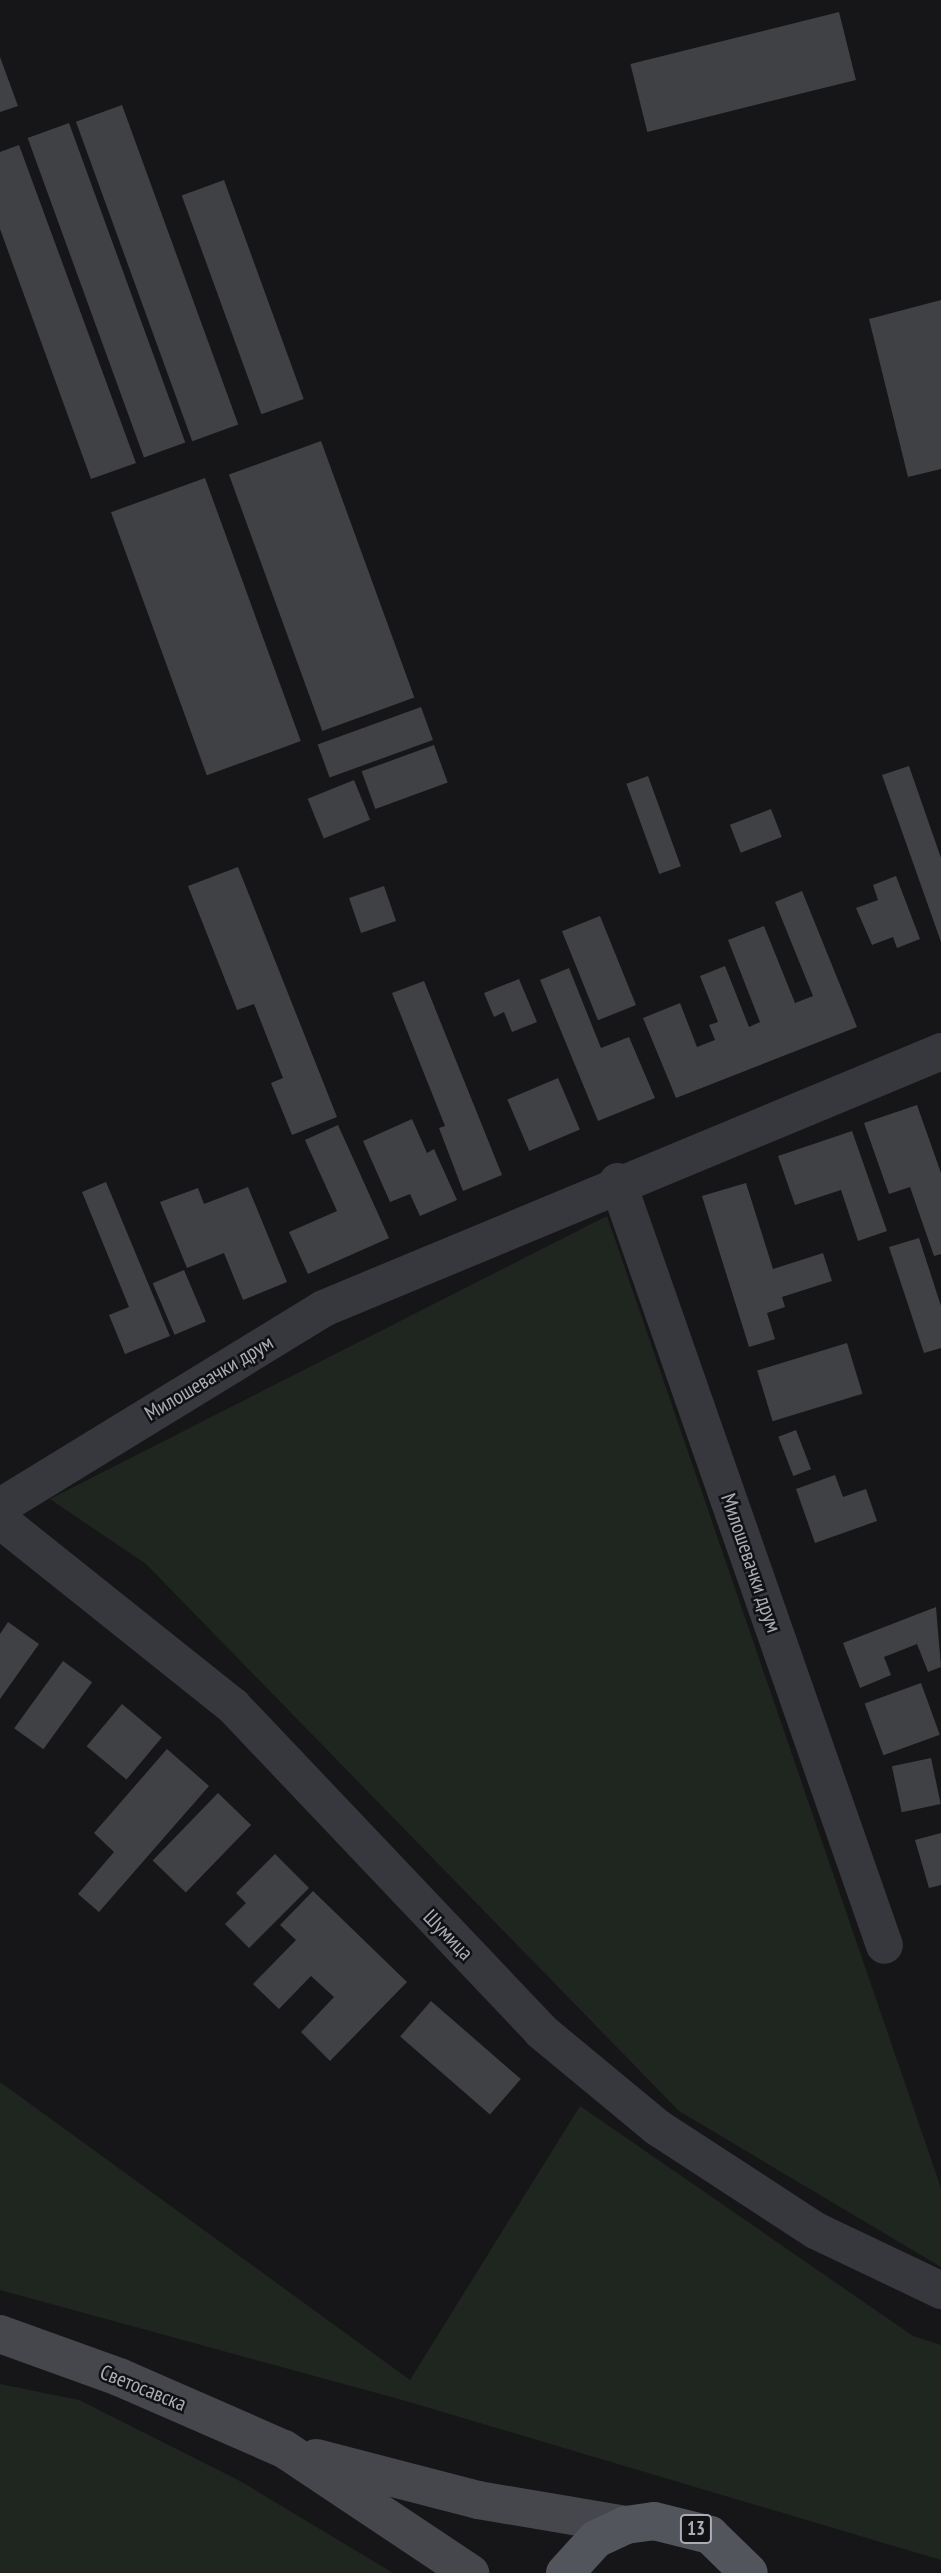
<!DOCTYPE html>
<meta charset="utf-8">
<style>
body{margin:0}
#map{position:relative;width:941px;height:2573px;overflow:hidden;background:#161618;font-family:"PT Sans Narrow",sans-serif}
div>[style]{position:absolute}
[style*='--x']{left:calc(var(--x)*1px);top:calc(var(--y)*1px);width:calc(var(--w)*1px);rotate:calc(var(--a)*1deg)}
.green>*{inset:0;background:#1e261f}
.building>*{inset:0;background:#404145;transform-origin:0 0}
.street>*{height:37px;margin:-18.5px;padding:0 18.5px;transform-origin:18.5px;border-radius:18.5px;background:#37383d}
.secondary>*{height:38px;margin:-19px;padding:0 19px;transform-origin:19px;border-radius:19px;background:#45474d}
.primary>*{height:38px;margin:-19px;padding:0 19px;transform-origin:19px;border-radius:19px;background:#53555c}
span{translate:-50% -50%;white-space:nowrap;text-align:center;line-height:1.15;-webkit-text-stroke:5px #111113;paint-order:stroke}
.shield-label span{padding:2px 5px;background:#111113;border:2px solid;border-radius:5px;-webkit-text-stroke-width:0}
.shield-label{font-size:19px;color:#a8adb8;font-weight:700}
.street-label{font-size:21px;color:#a8adb8}
</style>
<div id="map">
<div class="green">
<i style="clip-path:polygon(607px 1216px,941px 2188px,941px 2267px,679px 2111px,146px 1564px,50px 1499px)"></i>
<i style="clip-path:polygon(0 2082px,410px 2380px,580px 2106px,913px 2336px,941px 2345px,941px 2560px,406px 2401px,0 2290px)"></i>
<i style="clip-path:polygon(0 2384px,79px 2400px,240px 2481px,393px 2573px,0 2573px)"></i>
</div>
<div class="building">
<i style="left:839px;top:12px;width:70px;height:215px;rotate:76deg"></i>
<i style="clip-path:polygon(0 57px,18px 106px,0 112px)"></i>
<i style="left:122px;top:105px;width:340px;height:49px;rotate:70deg"></i>
<i style="left:69px;top:123px;width:340px;height:44px;rotate:70deg"></i>
<i style="clip-path:polygon(19px 145px,136px 463px,91px 479px,0 229px,0 152px)"></i>
<i style="left:224px;top:180px;width:233px;height:45px;rotate:70deg"></i>
<i style="clip-path:polygon(941px 300px,941px 469px,908px 477px,869px 319px)"></i>
<i style="left:321px;top:441px;width:273px;height:98px;rotate:70deg"></i>
<i style="left:205px;top:478px;width:280px;height:100px;rotate:70deg"></i>
<i style="left:421px;top:707px;width:35px;height:110px;rotate:70deg"></i>
<i style="left:434px;top:745px;width:40px;height:77px;rotate:70deg"></i>
<i style="clip-path:polygon(909px 766px,941px 858px,941px 942px,882px 775px)"></i>
<i style="left:648px;top:776px;width:96px;height:23px;rotate:70deg"></i>
<i style="left:354px;top:780px;width:43px;height:50px;rotate:68deg"></i>
<i style="left:771px;top:809px;width:30px;height:44px;rotate:69deg"></i>
<i style="clip-path:polygon(238px 867px,337px 1117px,292px 1135px,271px 1083px,283px 1078px,254px 1004px,237px 1010px,188px 886px)"></i>
<i style="clip-path:polygon(896px 876px,920px 939px,897px 948px,893px 937px,872px 945px,856px 908px,878px 900px,873px 885px)"></i>
<i style="left:384px;top:886px;width:37px;height:37px;rotate:71deg"></i>
<i style="clip-path:polygon(802px 891px,857px 1027px,676px 1098px,643px 1018px,680px 1003px,697px 1047px,715px 1040px,709px 1025px,718px 1022px,700px 976px,725px 966px,749px 1027px,760px 1022px,728px 940px,764px 926px,795px 1003px,813px 996px,775px 902px)"></i>
<i style="left:600px;top:916px;width:96px;height:41px;rotate:68deg"></i>
<i style="clip-path:polygon(569px 968px,601px 1048px,629px 1037px,655px 1098px,598px 1121px,540px 980px)"></i>
<i style="clip-path:polygon(519px 979px,537px 1022px,512px 1032px,504px 1012px,494px 1017px,484px 993px)"></i>
<i style="clip-path:polygon(424px 981px,502px 1175px,463px 1191px,439px 1128px,445px 1126px,392px 993px)"></i>
<i style="left:558px;top:1078px;width:56px;height:55px;rotate:67deg"></i>
<i style="clip-path:polygon(917px 1105px,941px 1173px,941px 1254px,934px 1256px,910px 1187px,889px 1194px,864px 1123px)"></i>
<i style="clip-path:polygon(412px 1119px,427px 1153px,434px 1149px,457px 1200px,420px 1216px,410px 1194px,390px 1202px,363px 1141px)"></i>
<i style="clip-path:polygon(338px 1125px,389px 1238px,308px 1274px,289px 1232px,337px 1211px,305px 1140px)"></i>
<i style="clip-path:polygon(852px 1131px,887px 1231px,858px 1241px,841px 1190px,795px 1205px,778px 1156px)"></i>
<i style="clip-path:polygon(106px 1182px,170px 1336px,125px 1354px,109px 1315px,129px 1307px,82px 1192px)"></i>
<i style="clip-path:polygon(746px 1183px,773px 1269px,823px 1253px,832px 1281px,782px 1297px,785px 1307px,767px 1313px,775px 1339px,749px 1347px,702px 1196px)"></i>
<i style="clip-path:polygon(248px 1187px,287px 1282px,243px 1300px,224px 1253px,187px 1268px,160px 1202px,198px 1188px,204px 1204px)"></i>
<i style="clip-path:polygon(919px 1238px,941px 1306px,941px 1348px,924px 1353px,889px 1247px)"></i>
<i style="left:184px;top:1270px;width:56px;height:34px;rotate:67deg"></i>
<i style="left:847px;top:1343px;width:53px;height:94px;rotate:73deg"></i>
<i style="left:796px;top:1430px;width:42px;height:19px;rotate:69deg"></i>
<i style="clip-path:polygon(835px 1475px,843px 1497px,866px 1489px,877px 1521px,815px 1543px,796px 1489px)"></i>
<i style="clip-path:polygon(936px 1607px,941px 1667px,928px 1672px,917px 1644px,884px 1657px,891px 1675px,860px 1688px,843px 1643px)"></i>
<i style="clip-path:polygon(8px 1622px,39px 1644px,0 1699px,0 1634px)"></i>
<i style="left:63px;top:1661px;width:36px;height:83px;rotate:36deg"></i>
<i style="left:921px;top:1683px;width:55px;height:60px;rotate:70deg"></i>
<i style="left:122px;top:1704px;width:52px;height:55px;rotate:40deg"></i>
<i style="clip-path:polygon(167px 1749px,209px 1786px,99px 1912px,78px 1894px,114px 1852px,94px 1833px)"></i>
<i style="left:931px;top:1758px;width:47px;height:40px;rotate:78deg"></i>
<i style="left:218px;top:1793px;width:46px;height:94px;rotate:44deg"></i>
<i style="clip-path:polygon(941px 1833px,941px 1885px,929px 1888px,915px 1840px)"></i>
<i style="clip-path:polygon(275px 1854px,309px 1888px,249px 1948px,225px 1924px,246px 1903px,236px 1893px)"></i>
<i style="clip-path:polygon(313px 1891px,407px 1982px,330px 2061px,301px 2032px,334px 1997px,311px 1976px,279px 2009px,253px 1984px,296px 1940px,280px 1925px)"></i>
<i style="left:431px;top:2001px;width:119px;height:47px;rotate:41deg"></i>
</div>
<div class="street">
<i style="--x:617;--y:1181;--w:809;--a:70.74"></i>
<i style="--x:0;--y:1506;--w:379;--a:-31.5"></i>
<i style="--x:323;--y:1308;--w:669;--a:-22.58"></i>
<i style="--x:0;--y:1520;--w:297;--a:38.6"></i>
<i style="--x:232;--y:1705;--w:449;--a:46.5"></i>
<i style="--x:541;--y:2031;--w:151;--a:39.6"></i>
<i style="--x:657;--y:2127;--w:189;--a:33.1"></i>
<i style="--x:815;--y:2230;--w:140;--a:25.5"></i>
</div>
<div class="secondary">
<i style="--x:0;--y:2334;--w:127;--a:19.9"></i>
<i style="--x:119;--y:2377;--w:180;--a:23.6"></i>
<i style="--x:284;--y:2449;--w:224;--a:33.7"></i>
<i style="--x:316;--y:2458;--w:167;--a:14.5"></i>
<i style="--x:478;--y:2500;--w:150;--a:9.6"></i>
</div>
<div class="primary">
<i style="--x:565;--y:2573;--w:46;--a:-47.6"></i>
<i style="--x:596;--y:2539;--w:33;--a:-25"></i>
<i style="--x:626;--y:2525;--w:28;--a:-8"></i>
<i style="--x:654;--y:2521;--w:58;--a:14"></i>
<i style="--x:710;--y:2535;--w:54;--a:44.3"></i>
</div>
<div class="shield-label">
<span style="left:696px;top:2529px">13</span>
</div>
<div class="street-label">
<span style="left:209px;top:1378px;rotate:-31deg">Милошевачки друм</span>
<span style="left:751px;top:1563px;rotate:71deg">Милошевачки друм</span>
<span style="left:448px;top:1935px;rotate:46deg">Шумица</span>
<span style="left:143px;top:2388px;rotate:22deg">Светосавска</span>
</div>
</div>
